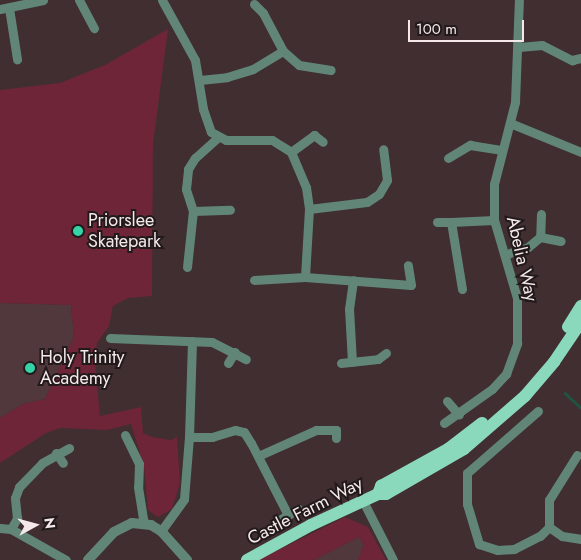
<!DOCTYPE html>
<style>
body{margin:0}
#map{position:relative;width:581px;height:560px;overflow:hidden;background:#402e31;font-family:Jost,sans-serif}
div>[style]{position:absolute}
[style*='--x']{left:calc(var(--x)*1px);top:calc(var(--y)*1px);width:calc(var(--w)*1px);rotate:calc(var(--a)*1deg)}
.built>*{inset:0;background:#50383c}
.green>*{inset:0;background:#6e2538}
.stream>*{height:2.5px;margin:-1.25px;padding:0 1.25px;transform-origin:1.25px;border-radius:1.25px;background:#205342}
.minor>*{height:9px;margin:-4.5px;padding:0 4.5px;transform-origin:4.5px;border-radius:4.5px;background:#618678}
.tertiary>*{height:10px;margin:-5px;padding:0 5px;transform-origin:5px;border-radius:5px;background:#618678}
.primary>*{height:12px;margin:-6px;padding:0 6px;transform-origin:6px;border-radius:6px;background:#8ad9bc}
.dots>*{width:14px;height:14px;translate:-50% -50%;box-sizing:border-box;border:2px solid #21191a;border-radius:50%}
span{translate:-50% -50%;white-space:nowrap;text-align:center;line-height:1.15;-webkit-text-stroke:4px #21191a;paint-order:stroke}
.poi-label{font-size:18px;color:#f4e8ea}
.left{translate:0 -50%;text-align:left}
.street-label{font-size:18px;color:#f4e8ea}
.north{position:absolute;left:10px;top:500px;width:50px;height:50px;-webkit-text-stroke:4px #21191a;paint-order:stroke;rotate:83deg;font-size:14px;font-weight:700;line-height:20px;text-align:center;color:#f4e8ea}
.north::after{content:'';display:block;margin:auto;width:18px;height:22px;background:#f4e8ea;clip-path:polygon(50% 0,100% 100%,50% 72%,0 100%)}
.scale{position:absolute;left:408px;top:20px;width:116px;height:22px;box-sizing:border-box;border:2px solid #f4e8ea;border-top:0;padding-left:6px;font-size:15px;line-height:18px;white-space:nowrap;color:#f4e8ea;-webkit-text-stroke:4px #21191a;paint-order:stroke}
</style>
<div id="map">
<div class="built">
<i style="clip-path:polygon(0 303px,71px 305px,74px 337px,45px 399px,23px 404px,0 418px)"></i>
<i style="clip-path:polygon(359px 537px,364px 545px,358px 560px,314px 560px)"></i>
</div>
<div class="green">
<i style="clip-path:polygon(168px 29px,153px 144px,152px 296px,128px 298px,113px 306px,109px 326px,97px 343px,95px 361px,100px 416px,141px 407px,143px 433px,152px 437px,171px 440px,177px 437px,180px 483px,172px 509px,158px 517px,148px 510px,144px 466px,131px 424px,107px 430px,60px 428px,46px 433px,0 463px,0 418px,23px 404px,45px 399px,74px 337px,71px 305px,0 303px,0 90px,60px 83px,105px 65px)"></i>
<i style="clip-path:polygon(345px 517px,368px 527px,386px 560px,358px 560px,364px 545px,359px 537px,314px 560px,258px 560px)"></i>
</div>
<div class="stream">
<i style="--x:565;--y:393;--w:22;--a:43"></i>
</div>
<div class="minor">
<i style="--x:79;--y:0;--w:32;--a:62"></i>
<i style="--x:162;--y:0;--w:68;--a:61.2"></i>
<i style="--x:195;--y:60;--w:50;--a:80.7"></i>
<i style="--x:203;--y:109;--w:24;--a:71"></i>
<i style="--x:211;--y:132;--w:17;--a:28"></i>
<i style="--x:226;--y:140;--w:46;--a:0"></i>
<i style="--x:272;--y:140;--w:22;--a:32"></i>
<i style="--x:291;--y:152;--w:38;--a:67"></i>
<i style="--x:306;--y:187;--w:22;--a:82"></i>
<i style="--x:309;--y:209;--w:68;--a:93.4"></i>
<i style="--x:305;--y:277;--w:106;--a:4.3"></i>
<i style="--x:411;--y:285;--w:20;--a:-99"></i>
<i style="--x:254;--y:4;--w:13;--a:45"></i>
<i style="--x:263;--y:13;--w:43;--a:62.2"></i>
<i style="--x:283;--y:51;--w:21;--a:41"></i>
<i style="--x:299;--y:65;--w:32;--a:9"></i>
<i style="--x:9;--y:8;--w:52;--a:81.1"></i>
<i style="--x:0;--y:9;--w:44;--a:-11.8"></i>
<i style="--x:519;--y:47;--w:23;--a:-5"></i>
<i style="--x:542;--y:45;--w:34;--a:27"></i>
<i style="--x:572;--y:60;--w:9;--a:-13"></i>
<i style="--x:200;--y:80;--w:27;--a:-6"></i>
<i style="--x:227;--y:77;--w:27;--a:-17"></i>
<i style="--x:253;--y:69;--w:35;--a:-31"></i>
<i style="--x:510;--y:123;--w:77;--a:22.2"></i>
<i style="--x:291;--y:152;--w:29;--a:-36"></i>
<i style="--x:314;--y:135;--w:11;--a:38"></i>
<i style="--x:448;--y:158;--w:26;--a:-31"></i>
<i style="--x:470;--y:145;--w:31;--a:9"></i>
<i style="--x:309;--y:209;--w:58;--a:-6.9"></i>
<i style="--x:367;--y:202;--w:14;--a:-34"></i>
<i style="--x:379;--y:194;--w:16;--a:-60"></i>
<i style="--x:387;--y:180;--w:31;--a:-97"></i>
<i style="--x:193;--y:211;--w:37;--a:-2"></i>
<i style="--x:541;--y:214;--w:23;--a:92"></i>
<i style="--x:540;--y:237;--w:21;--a:11"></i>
<i style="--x:437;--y:222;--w:14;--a:0"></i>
<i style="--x:507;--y:254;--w:22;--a:-18"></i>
<i style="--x:528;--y:247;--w:16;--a:-40"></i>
<i style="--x:187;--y:267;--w:56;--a:-83.9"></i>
<i style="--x:193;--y:211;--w:23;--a:-108"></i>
<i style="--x:186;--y:189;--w:20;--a:-84"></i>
<i style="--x:188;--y:169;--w:13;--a:-58"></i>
<i style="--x:195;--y:158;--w:31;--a:-42"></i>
<i style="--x:254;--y:280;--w:51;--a:-3.4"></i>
<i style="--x:462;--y:289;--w:68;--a:-99.3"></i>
<i style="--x:451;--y:222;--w:43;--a:-2.7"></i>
<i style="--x:110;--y:338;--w:102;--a:2.2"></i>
<i style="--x:212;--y:342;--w:38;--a:27"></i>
<i style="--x:352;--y:362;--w:53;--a:-93.2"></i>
<i style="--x:349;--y:309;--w:29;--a:-82"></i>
<i style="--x:228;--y:363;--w:13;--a:-58"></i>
<i style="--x:341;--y:363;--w:37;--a:-6"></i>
<i style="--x:378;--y:359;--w:10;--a:-37"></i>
<i style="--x:447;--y:401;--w:18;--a:49"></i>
<i style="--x:538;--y:411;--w:94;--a:138.9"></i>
<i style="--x:467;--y:473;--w:31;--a:90"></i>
<i style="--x:467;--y:504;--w:42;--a:73.3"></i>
<i style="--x:479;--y:544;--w:19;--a:18"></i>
<i style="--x:497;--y:550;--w:17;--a:-3"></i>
<i style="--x:514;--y:549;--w:29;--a:-27"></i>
<i style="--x:540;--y:536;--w:13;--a:-45"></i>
<i style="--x:549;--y:527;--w:27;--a:-90"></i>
<i style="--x:549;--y:500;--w:53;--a:-58.1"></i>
<i style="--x:444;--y:423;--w:59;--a:-35.3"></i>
<i style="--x:492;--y:389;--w:21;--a:-47"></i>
<i style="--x:506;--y:374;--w:33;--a:-70"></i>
<i style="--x:517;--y:343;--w:45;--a:-90"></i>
<i style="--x:517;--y:298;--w:81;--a:-106.4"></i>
<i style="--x:494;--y:220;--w:36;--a:-90"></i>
<i style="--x:494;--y:184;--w:85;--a:-75.6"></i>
<i style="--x:515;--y:102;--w:102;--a:-87.8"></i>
<i style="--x:125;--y:435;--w:32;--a:64"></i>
<i style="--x:139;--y:464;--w:23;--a:92"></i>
<i style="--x:138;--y:487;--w:37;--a:81"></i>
<i style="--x:189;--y:437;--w:96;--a:-88.2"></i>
<i style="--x:56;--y:453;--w:12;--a:55"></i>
<i style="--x:258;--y:456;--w:64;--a:-24.1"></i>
<i style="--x:316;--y:430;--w:20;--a:0"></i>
<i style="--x:336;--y:430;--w:8;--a:90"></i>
<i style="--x:363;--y:501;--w:66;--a:63"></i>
<i style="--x:288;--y:515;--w:12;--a:-31"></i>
<i style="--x:549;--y:527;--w:16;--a:35"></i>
<i style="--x:562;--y:536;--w:19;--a:9"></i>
<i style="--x:0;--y:528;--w:11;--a:5"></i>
<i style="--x:11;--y:529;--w:63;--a:29.4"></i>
<i style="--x:11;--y:529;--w:13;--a:-61"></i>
<i style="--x:17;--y:518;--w:20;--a:-96"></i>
<i style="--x:15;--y:498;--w:12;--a:-70"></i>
<i style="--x:19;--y:487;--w:33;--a:-46"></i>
<i style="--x:42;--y:463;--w:31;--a:-29"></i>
<i style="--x:161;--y:531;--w:39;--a:-54"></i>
<i style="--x:184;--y:499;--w:62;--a:-85.4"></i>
<i style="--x:189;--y:437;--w:23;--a:0"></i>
<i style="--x:212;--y:437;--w:24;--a:-17"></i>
<i style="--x:235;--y:430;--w:9;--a:13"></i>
<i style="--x:244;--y:432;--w:13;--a:58"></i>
<i style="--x:251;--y:443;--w:81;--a:62.8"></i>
<i style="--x:288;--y:515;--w:10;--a:151"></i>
</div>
<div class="tertiary">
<i style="--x:88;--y:560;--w:38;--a:-47"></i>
<i style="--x:114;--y:532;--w:20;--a:-27"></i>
<i style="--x:132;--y:523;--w:19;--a:6"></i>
<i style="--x:151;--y:525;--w:12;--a:31"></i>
<i style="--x:161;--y:531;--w:39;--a:48"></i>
</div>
<div class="primary">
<i style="--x:568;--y:327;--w:25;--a:-58"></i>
<i style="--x:378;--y:494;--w:9;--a:-69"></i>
<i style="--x:381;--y:486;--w:77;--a:-28.9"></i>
<i style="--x:448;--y:449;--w:43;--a:-37.4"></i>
<i style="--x:247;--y:560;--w:73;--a:-28.7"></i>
<i style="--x:311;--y:525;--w:74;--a:-24.8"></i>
<i style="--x:378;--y:494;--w:8;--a:0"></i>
<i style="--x:386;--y:494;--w:90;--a:-30"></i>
<i style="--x:464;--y:449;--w:81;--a:-41"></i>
<i style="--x:525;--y:396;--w:45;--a:-49.5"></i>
<i style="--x:554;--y:362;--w:48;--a:-56"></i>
</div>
<div class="dots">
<i style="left:78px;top:231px;background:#35d4a7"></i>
<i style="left:30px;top:368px;background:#35d4a7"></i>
</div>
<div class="poi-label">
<span class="left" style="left:88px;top:231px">Priorslee<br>Skatepark</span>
<span class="left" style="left:40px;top:368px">Holy Trinity<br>Academy</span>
</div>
<div class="street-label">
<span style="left:522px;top:259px;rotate:77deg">Abelia Way</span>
<span style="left:305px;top:511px;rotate:-27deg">Castle Farm Way</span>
</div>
<div class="north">N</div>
<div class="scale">100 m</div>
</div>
